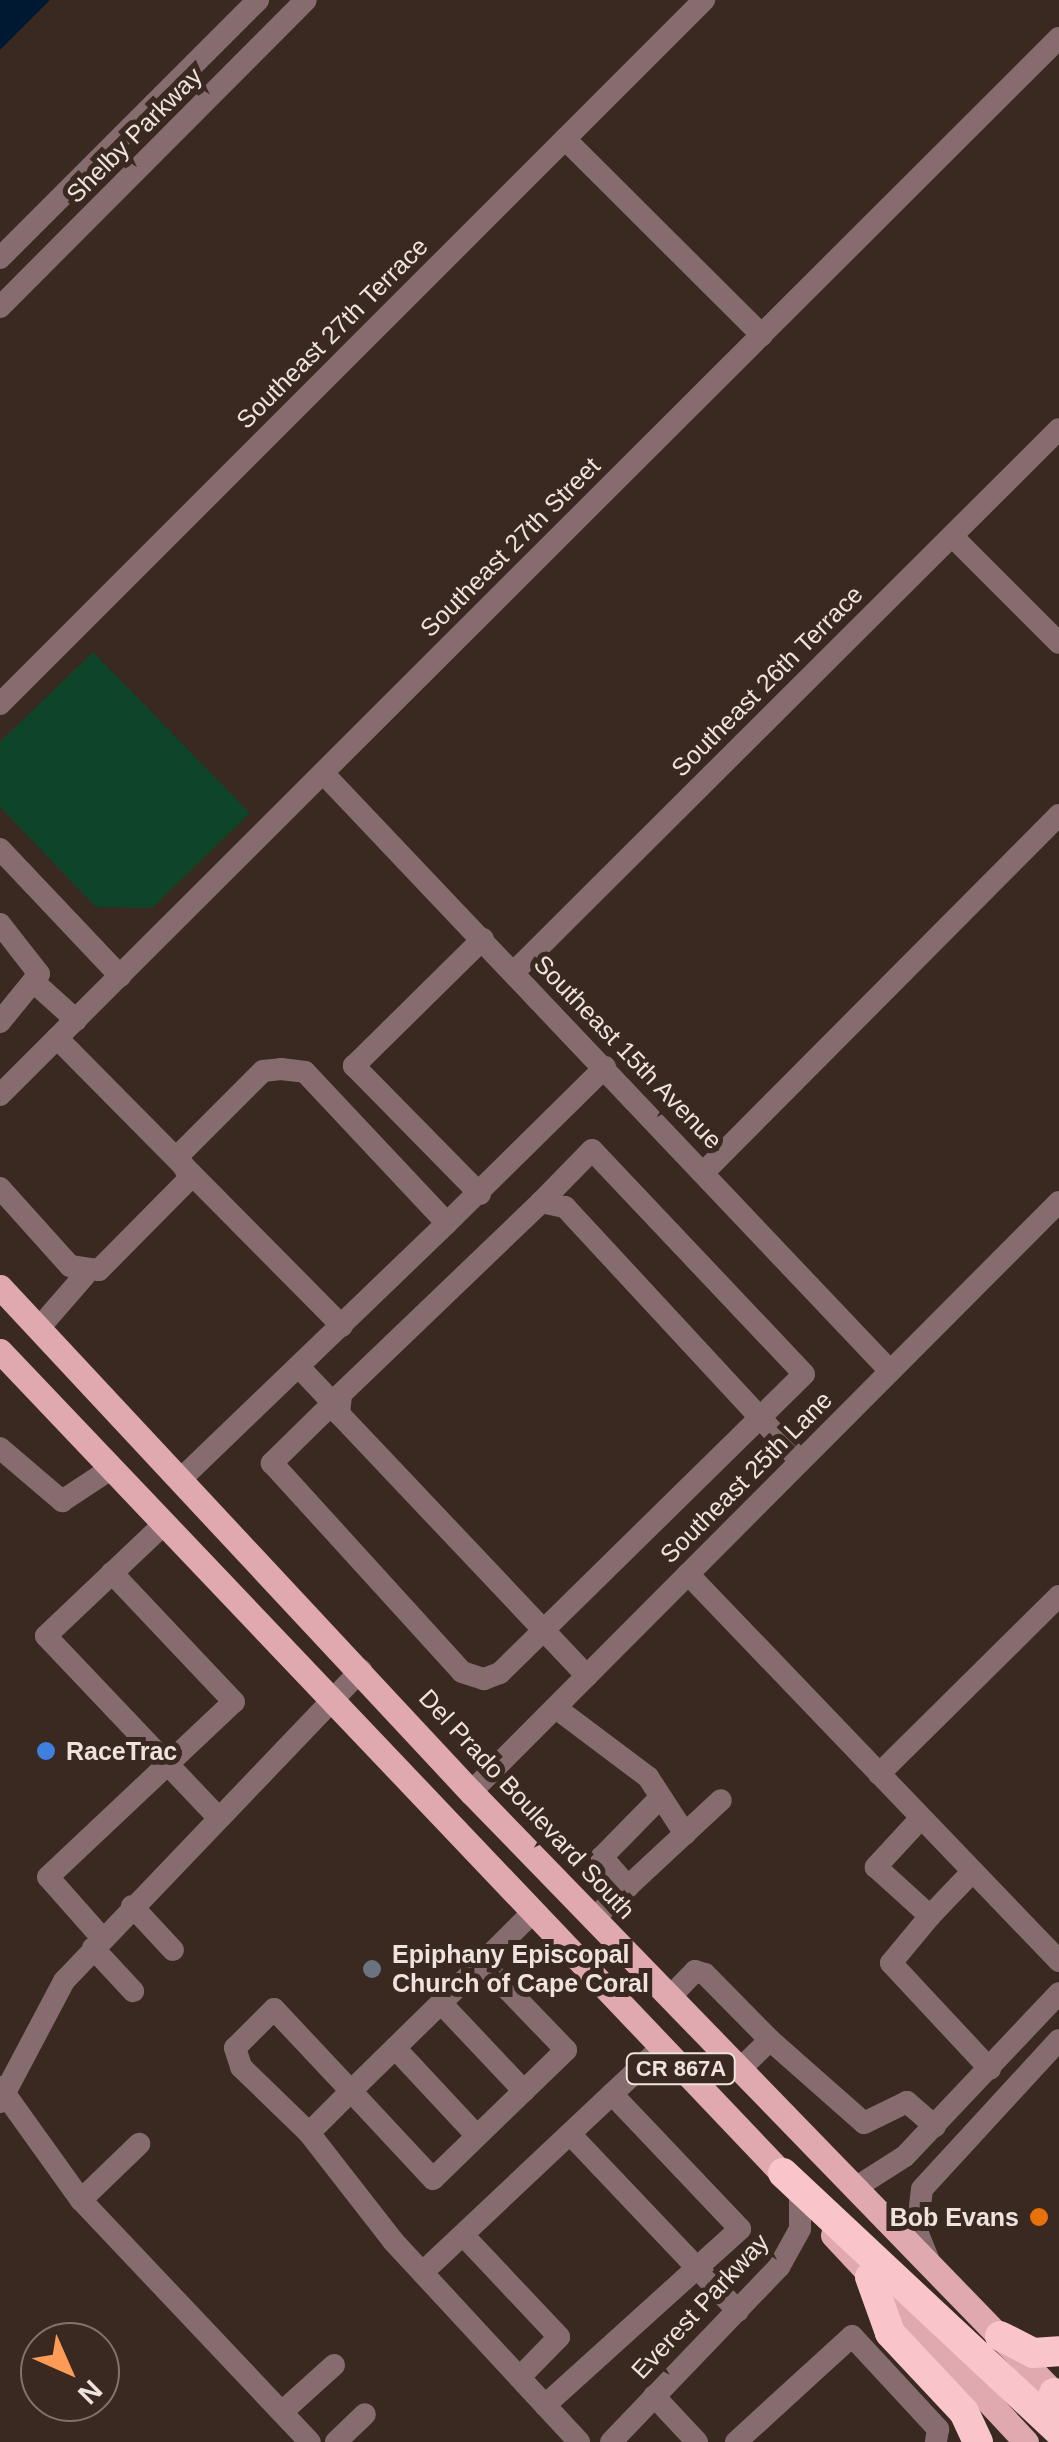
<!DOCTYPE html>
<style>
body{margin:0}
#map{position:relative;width:1059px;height:2442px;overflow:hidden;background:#3a2921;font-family:Helvetica,sans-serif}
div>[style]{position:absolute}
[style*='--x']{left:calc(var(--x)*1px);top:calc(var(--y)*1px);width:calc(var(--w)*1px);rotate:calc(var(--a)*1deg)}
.green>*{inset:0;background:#0e452a}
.water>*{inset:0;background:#001933}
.minor>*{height:22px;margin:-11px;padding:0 11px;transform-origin:11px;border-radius:11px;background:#866c6f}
.major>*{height:25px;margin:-12.5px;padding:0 12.5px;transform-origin:12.5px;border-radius:12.5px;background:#dfa9af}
.highway>*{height:30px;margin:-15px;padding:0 15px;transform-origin:15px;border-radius:15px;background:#f9c5cb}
.dots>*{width:28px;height:28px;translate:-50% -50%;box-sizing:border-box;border:5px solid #3a2921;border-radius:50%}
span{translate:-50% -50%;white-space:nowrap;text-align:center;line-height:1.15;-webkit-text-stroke:10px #3a2921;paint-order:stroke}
.shield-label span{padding:2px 8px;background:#3a2921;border:2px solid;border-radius:8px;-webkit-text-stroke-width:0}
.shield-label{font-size:22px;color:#eee3de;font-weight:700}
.street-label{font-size:25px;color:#eee3de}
.poi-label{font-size:25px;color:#eee3de;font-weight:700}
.left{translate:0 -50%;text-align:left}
.right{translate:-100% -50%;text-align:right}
.north{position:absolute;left:20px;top:2322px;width:100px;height:100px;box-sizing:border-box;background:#3a2921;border:2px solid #82736d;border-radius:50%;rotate:135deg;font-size:28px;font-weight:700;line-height:40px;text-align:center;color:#eee3de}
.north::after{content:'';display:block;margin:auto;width:35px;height:45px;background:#fd9c57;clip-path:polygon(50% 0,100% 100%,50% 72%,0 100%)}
</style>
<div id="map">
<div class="green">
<i style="clip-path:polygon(93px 652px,250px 813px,152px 908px,96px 907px,0 807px,0 742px)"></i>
</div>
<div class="water">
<i style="clip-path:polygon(0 0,50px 0,0 50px)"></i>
</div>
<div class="minor">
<i style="--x:565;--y:139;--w:278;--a:44.9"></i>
<i style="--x:0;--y:258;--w:365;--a:-45"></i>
<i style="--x:0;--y:307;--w:433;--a:-45.1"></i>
<i style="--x:952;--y:536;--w:151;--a:45"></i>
<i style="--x:0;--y:704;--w:996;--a:-45"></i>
<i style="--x:323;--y:773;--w:824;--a:46.52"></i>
<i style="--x:0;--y:849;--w:175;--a:46.6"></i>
<i style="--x:0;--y:924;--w:63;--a:52"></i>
<i style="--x:39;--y:974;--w:62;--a:129.1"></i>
<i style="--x:514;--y:972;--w:769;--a:-44.89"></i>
<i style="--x:36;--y:984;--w:54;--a:42"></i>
<i style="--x:57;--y:1038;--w:405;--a:45.3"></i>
<i style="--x:0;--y:1095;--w:1496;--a:-44.95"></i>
<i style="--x:705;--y:1171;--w:502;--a:-45.16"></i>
<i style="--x:0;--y:1188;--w:105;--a:48.1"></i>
<i style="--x:70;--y:1266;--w:29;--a:8"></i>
<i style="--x:99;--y:1270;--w:129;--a:-45.3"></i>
<i style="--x:190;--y:1178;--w:25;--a:-119"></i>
<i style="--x:178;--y:1156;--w:120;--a:-45"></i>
<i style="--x:263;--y:1071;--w:18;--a:-6"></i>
<i style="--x:281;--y:1069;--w:24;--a:7"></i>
<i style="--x:305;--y:1072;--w:207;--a:46.8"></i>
<i style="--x:447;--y:1223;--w:222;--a:-44.6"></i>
<i style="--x:480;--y:1194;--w:180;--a:-134.5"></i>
<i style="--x:354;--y:1066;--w:181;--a:-44.6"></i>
<i style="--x:39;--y:1328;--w:70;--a:-49"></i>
<i style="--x:299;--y:1367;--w:50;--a:46.6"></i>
<i style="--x:333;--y:1403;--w:86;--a:135.5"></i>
<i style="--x:272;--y:1463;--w:282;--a:47.7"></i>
<i style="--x:462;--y:1672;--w:23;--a:18"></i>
<i style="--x:484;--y:1679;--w:17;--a:-21"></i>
<i style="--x:500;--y:1673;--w:426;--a:-44.5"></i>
<i style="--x:804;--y:1374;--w:308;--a:-133.4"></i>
<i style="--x:592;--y:1150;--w:73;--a:134.4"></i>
<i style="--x:0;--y:1448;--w:82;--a:40.5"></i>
<i style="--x:62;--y:1501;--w:60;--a:-33.4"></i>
<i style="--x:182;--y:1478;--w:368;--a:-43.9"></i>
<i style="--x:165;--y:1523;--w:164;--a:136.5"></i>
<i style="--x:46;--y:1636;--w:248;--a:46.5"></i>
<i style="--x:688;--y:1574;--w:536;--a:46.21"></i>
<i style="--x:587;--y:1676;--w:361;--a:-133.4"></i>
<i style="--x:339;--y:1414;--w:20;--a:-84"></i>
<i style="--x:341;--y:1394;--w:277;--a:-43.8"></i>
<i style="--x:541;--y:1202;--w:25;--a:12"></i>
<i style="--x:565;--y:1207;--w:346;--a:47.2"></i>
<i style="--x:556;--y:1708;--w:115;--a:36.9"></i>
<i style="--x:648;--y:1777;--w:68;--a:57"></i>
<i style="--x:879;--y:1774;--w:253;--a:-44.7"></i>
<i style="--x:471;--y:1792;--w:833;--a:-45.1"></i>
<i style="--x:921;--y:1818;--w:67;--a:132.6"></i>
<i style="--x:876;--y:1867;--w:73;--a:42.2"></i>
<i style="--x:930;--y:1916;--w:61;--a:-46.3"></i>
<i style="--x:628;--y:1887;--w:40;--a:-131"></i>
<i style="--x:602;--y:1857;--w:77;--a:-45.5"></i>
<i style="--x:132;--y:1906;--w:60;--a:47"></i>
<i style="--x:930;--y:1916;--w:61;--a:129.7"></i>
<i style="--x:891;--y:1963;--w:145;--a:47"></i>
<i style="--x:594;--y:1918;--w:173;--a:-42.9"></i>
<i style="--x:102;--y:1938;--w:81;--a:-131.5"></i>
<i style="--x:48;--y:1877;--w:255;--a:-43.3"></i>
<i style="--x:234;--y:1702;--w:178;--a:-133.4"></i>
<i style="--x:93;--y:1948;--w:59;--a:47.1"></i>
<i style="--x:482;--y:1963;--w:121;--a:46"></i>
<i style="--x:566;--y:2050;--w:185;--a:135.9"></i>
<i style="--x:433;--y:2179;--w:120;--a:-133"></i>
<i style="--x:351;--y:2091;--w:112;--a:-133.2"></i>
<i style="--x:274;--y:2009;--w:55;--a:135"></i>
<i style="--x:235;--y:2048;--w:20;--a:72"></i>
<i style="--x:241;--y:2067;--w:95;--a:44.1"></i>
<i style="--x:309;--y:2133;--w:59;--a:-45"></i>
<i style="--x:351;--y:2091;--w:126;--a:-44.4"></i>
<i style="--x:441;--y:2003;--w:57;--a:-44.3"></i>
<i style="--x:482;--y:1963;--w:71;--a:-45"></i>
<i style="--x:670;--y:1997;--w:36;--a:-46"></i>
<i style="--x:695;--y:1971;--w:10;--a:17"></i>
<i style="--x:705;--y:1974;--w:93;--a:45.4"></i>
<i style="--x:770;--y:2040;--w:43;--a:135.9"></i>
<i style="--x:441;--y:2003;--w:121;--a:46.7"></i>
<i style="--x:770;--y:2040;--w:125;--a:41.4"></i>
<i style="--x:864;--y:2123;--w:48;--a:-26"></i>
<i style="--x:907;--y:2102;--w:37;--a:41"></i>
<i style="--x:395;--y:2048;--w:120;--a:47"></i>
<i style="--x:0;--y:2087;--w:139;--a:54.4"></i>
<i style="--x:81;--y:2200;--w:333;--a:46.6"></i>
<i style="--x:612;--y:2094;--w:67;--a:-43.2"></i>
<i style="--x:0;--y:2102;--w:137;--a:-62.1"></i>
<i style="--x:64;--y:1981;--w:430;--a:-46.3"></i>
<i style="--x:309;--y:2133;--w:137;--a:52.1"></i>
<i style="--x:393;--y:2241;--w:274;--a:47.2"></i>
<i style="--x:570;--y:2134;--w:244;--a:46.5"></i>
<i style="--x:855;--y:2188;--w:59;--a:-32.6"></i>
<i style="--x:905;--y:2156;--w:224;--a:-46.6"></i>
<i style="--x:81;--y:2200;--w:81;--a:-44"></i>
<i style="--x:463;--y:2235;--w:140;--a:46.7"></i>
<i style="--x:559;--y:2337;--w:56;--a:134.3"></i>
<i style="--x:929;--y:2261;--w:32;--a:-112"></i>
<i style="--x:917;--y:2231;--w:42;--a:-83.2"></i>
<i style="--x:922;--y:2189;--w:202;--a:-47.4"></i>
<i style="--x:423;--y:2272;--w:260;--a:-43.3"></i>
<i style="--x:612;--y:2094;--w:186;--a:46.5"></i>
<i style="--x:740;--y:2229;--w:263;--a:137.9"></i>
<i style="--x:654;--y:2396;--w:63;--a:46.9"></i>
<i style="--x:282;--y:2412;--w:70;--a:-42.1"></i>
<i style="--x:336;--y:2442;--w:40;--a:-44"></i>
<i style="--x:611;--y:2442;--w:243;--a:-46.2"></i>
<i style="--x:779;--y:2267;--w:43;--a:-61.1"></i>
<i style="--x:800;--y:2229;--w:35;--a:-90"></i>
<i style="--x:736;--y:2442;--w:157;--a:-42.4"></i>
<i style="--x:852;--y:2336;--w:127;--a:47.2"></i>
<i style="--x:938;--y:2429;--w:13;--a:99"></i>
</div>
<div class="major">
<i style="--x:0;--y:1287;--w:691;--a:47"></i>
<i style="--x:471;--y:1792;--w:844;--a:45.86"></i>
<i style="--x:0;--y:1351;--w:1155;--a:46.44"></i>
<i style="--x:833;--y:2235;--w:283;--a:47"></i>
</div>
<div class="highway">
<i style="--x:783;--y:2173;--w:378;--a:43.1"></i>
<i style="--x:870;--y:2277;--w:59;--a:70.3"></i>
<i style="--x:890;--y:2333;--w:108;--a:46.9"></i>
<i style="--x:964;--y:2412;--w:33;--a:65"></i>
<i style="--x:1000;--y:2336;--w:37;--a:27"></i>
<i style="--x:1033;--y:2353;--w:26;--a:-4"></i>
<i style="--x:1054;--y:2393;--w:16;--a:72"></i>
</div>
<div class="dots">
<i style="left:46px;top:1751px;background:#3f7fe0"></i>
<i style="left:372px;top:1969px;background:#6b7280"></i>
<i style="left:1039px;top:2217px;background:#e8710a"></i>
</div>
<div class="shield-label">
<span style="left:681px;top:2069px">CR 867A</span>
</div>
<div class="street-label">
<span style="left:134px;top:135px;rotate:-45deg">Shelby Parkway</span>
<span style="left:332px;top:333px;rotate:-45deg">Southeast 27th Terrace</span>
<span style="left:510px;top:547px;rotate:-45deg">Southeast 27th Street</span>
<span style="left:767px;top:681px;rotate:-45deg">Southeast 26th Terrace</span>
<span style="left:628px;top:1052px;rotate:46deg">Southeast 15th Avenue</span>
<span style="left:746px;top:1477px;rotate:-45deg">Southeast 25th Lane</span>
<span style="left:527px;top:1804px;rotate:47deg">Del Prado Boulevard South</span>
<span style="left:700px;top:2306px;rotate:-47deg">Everest Parkway</span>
</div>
<div class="poi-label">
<span class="left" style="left:66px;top:1751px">RaceTrac</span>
<span class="left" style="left:392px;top:1969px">Epiphany Episcopal<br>Church of Cape Coral</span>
<span class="right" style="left:1019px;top:2217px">Bob Evans</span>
</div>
<div class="north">N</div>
</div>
